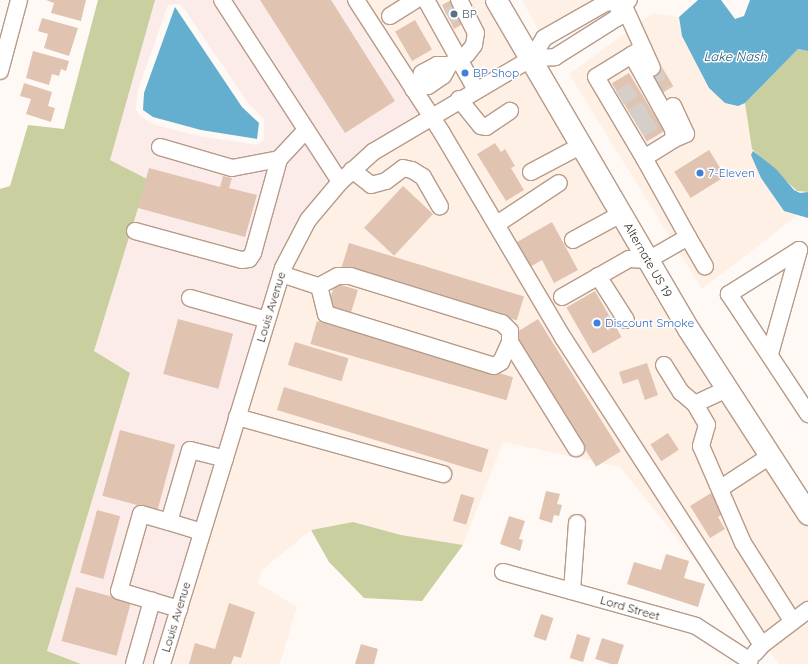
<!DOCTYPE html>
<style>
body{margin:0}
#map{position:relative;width:808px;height:664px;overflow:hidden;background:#fff9f5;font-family:Quicksand,sans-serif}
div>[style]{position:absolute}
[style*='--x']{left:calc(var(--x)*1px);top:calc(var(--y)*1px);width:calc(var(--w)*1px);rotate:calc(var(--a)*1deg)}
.built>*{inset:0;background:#fff0e6}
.industrial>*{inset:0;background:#fcece9}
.green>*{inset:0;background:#c9cf9e}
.water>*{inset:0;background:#64aecf}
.building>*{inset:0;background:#e0c4b1;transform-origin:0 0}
.minor-tunnel>*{height:16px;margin-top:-8px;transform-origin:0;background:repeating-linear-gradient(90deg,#d5cec9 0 16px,transparent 0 24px)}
.roads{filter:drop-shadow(1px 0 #b69b89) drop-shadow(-1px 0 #b69b89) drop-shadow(0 1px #b69b89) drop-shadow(0 -1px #b69b89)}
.minor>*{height:16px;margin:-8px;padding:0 8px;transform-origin:8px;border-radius:8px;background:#fff}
.major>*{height:21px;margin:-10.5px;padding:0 10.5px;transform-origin:10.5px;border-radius:10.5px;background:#fff}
.dots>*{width:11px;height:11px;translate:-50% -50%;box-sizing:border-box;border:2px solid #fff;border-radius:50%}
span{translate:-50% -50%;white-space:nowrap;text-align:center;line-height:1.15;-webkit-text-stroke:3px #fff;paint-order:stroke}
.service-label{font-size:12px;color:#4e5e75}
.left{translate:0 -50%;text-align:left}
.shop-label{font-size:12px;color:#366cbe}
.street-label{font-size:12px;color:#2d221b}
.water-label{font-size:13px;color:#1c576e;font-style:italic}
</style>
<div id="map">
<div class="built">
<i style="clip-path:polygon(366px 0,489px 0,522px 56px,428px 107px)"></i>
<i style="clip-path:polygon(522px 0,601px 0,540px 33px)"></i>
<i style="clip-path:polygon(653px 13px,679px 17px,682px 36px,707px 84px,738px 106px,745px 103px,761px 178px,784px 211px,798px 215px,702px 289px,569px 74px)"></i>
<i style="clip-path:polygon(529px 67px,683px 333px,808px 526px,808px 602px,758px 639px,620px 467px,503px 442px,463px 545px,401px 535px,353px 522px,311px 530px,262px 570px,258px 583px,297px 607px,280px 664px,169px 664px,290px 271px,315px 223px,345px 186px,377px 157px)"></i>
<i style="clip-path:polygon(808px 619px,808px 664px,779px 664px,767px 649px)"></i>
</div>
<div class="industrial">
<i style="clip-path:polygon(evenodd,153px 0,366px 0,428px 107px,368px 147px,273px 268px,154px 664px,81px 664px,46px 651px,102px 467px,94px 351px,147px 179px,107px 161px,153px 0,181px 4px,248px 103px,264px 119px,264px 140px,257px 145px,199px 136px,152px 124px,139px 115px,136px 109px,138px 90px,168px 5px,181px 4px)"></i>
</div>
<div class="green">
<i style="clip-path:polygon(98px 0,155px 0,110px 160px,147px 179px,94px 351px,130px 373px,47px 651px,81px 664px,0 664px,0 189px,10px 186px,28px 125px,64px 129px)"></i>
<i style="clip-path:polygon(798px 49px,808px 51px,808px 192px,797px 191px,752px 149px,745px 103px)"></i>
<i style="clip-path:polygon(353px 522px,401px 535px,463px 545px,422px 601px,364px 598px,329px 562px,311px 530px)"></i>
</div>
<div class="water">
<i style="clip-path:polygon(698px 0,721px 0,735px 19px,744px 16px,750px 0,808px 0,808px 51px,798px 49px,745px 103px,738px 106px,725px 103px,709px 88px,682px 36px,679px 17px)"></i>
<i style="clip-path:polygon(175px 7px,242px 107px,259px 123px,257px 139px,201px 130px,153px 117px,143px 110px,144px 93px)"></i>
<i style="clip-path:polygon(753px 151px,776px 169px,794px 190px,800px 193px,808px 192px,808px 218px,784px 211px,761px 178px,751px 155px)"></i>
</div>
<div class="building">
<i style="clip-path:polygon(46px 0,86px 0,81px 21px,51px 13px,54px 3px)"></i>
<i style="clip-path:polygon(260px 0,331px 0,395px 101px,345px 133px)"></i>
<i style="clip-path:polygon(451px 0,466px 22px,454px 29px,442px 5px)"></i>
<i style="clip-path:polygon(42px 18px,78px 28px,69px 56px,44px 48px,48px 34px,38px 31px)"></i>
<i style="left:415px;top:20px;width:34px;height:23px;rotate:60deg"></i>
<i style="clip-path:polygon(33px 51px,69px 61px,66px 71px,61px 69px,59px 76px,52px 74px,49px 85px,26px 78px)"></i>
<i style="left:660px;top:64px;width:26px;height:14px;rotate:59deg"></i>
<i style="left:629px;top:73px;width:68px;height:20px;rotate:59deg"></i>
<i style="clip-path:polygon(24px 83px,52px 92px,48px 106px,55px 108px,51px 122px,26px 114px,31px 99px,20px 96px)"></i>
<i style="clip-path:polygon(495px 143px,501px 152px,505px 149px,515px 166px,511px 168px,524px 190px,506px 201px,477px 154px)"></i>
<i style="left:709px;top:150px;width:31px;height:41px;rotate:58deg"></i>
<i style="clip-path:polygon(149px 168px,220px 187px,223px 176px,232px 178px,229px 188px,257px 195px,245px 237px,138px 208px)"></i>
<i style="left:403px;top:186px;width:41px;height:57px;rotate:43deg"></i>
<i style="clip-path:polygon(552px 222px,578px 270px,554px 283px,542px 260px,530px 267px,517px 242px)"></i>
<i style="left:349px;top:243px;width:183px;height:25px;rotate:17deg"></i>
<i style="left:335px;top:283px;width:24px;height:24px;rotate:17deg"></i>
<i style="left:595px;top:291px;width:53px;height:33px;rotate:60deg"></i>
<i style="left:178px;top:319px;width:57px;height:57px;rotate:15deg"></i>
<i style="left:538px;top:319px;width:156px;height:29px;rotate:58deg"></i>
<i style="left:317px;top:321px;width:204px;height:24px;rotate:16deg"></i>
<i style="left:295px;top:342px;width:56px;height:24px;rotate:17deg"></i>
<i style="clip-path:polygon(647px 363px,658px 395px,645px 400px,638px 379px,623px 384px,619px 372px)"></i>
<i style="left:284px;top:387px;width:214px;height:24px;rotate:17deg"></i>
<i style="left:120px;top:430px;width:57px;height:68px;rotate:15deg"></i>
<i style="left:668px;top:433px;width:20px;height:21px;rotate:57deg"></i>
<i style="clip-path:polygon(546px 491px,560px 494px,557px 504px,562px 505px,559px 516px,554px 515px,552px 523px,539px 519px)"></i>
<i style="clip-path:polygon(711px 493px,724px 513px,718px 517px,725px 529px,710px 538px,690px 506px)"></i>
<i style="left:461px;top:494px;width:14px;height:28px;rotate:17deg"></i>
<i style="left:97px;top:510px;width:24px;height:65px;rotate:15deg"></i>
<i style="clip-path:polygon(509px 516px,525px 521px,519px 539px,523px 540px,520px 551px,500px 544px)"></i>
<i style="clip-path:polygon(666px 554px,689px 561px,684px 578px,705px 584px,698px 607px,627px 584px,634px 562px,661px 570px)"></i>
<i style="left:76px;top:587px;width:57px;height:56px;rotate:15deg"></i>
<i style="clip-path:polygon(229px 603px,255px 612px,241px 658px,234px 656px,231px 664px,189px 664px,195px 643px,215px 649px)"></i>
<i style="left:541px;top:614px;width:13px;height:24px;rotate:18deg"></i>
<i style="left:577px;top:634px;width:14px;height:25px;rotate:17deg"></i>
<i style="left:602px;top:638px;width:23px;height:22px;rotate:18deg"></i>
<i style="clip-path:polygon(361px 644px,378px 649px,374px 664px,355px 664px)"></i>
</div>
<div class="minor-tunnel">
<i style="--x:448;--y:17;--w:13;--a:-32"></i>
<i style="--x:652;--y:68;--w:26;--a:62"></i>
<i style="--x:620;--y:98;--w:21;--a:-31"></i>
<i style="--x:632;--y:117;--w:20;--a:-33"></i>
<i style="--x:640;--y:130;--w:20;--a:-33"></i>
</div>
<div class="roads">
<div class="minor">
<i style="--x:222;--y:0;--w:217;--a:57"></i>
<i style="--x:356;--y:0;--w:158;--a:57.1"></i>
<i style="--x:442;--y:133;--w:239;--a:59.4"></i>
<i style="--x:564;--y:339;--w:364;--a:57.1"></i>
<i style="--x:426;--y:0;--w:103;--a:60.9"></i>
<i style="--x:623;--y:4;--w:70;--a:65.6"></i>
<i style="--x:390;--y:16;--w:31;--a:-32"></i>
<i style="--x:643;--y:48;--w:55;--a:148.3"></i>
<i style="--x:596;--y:77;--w:94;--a:59.3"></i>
<i style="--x:532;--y:58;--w:23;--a:-59"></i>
<i style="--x:544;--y:38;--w:73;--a:-29.7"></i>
<i style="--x:607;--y:2;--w:16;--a:7"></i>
<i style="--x:0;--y:71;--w:73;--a:-75"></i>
<i style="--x:419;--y:84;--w:11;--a:-75"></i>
<i style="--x:422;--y:73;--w:17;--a:-28"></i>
<i style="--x:437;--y:65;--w:12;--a:0"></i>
<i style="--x:413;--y:89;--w:8;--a:-40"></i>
<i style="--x:419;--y:84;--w:9;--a:13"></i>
<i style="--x:428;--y:86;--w:18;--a:-34"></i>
<i style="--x:443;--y:76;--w:13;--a:-61"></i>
<i style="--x:449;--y:65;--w:21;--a:-31"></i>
<i style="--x:467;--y:54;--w:11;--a:-52"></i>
<i style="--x:474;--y:45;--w:12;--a:-81"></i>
<i style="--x:476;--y:33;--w:37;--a:-117"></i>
<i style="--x:459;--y:99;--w:35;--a:51"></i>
<i style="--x:481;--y:126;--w:5;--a:11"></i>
<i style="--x:486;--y:127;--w:29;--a:-34"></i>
<i style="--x:673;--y:106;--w:31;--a:65"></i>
<i style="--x:686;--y:134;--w:13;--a:157"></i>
<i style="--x:160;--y:147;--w:75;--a:16.3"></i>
<i style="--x:232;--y:168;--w:48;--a:-10.8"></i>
<i style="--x:279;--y:159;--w:40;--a:-47"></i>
<i style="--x:352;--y:170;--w:24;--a:38"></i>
<i style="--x:371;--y:185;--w:16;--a:-15"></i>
<i style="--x:386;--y:181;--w:21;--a:-37"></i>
<i style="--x:403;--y:168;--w:9;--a:13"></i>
<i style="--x:412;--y:170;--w:13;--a:32"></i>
<i style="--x:423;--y:177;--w:34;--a:60"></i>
<i style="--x:531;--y:172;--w:58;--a:-27.9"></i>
<i style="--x:497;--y:224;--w:74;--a:-33.5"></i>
<i style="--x:135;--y:231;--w:111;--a:15.2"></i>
<i style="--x:242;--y:260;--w:7;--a:-8"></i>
<i style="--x:249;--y:259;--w:7;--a:-56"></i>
<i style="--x:253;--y:253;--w:98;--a:-74.5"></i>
<i style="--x:688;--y:237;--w:34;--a:60"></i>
<i style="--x:573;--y:240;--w:55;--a:-28.4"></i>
<i style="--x:281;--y:274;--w:40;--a:18"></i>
<i style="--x:338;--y:276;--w:12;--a:0"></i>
<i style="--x:350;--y:276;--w:159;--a:17.2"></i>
<i style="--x:502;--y:323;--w:11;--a:45"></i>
<i style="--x:510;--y:331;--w:11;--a:90"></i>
<i style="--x:510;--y:342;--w:22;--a:114"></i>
<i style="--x:501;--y:362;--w:8;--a:150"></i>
<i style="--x:494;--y:366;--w:176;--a:-162.8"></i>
<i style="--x:326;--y:314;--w:29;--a:-104"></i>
<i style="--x:319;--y:286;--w:21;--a:-28"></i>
<i style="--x:598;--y:276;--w:52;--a:57.5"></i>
<i style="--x:562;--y:297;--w:77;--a:-29.6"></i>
<i style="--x:629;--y:259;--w:19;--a:3"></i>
<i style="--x:648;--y:260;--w:46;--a:-29.9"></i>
<i style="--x:688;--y:237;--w:90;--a:-119.1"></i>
<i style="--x:644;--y:158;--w:36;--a:-32"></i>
<i style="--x:674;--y:139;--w:10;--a:-96"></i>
<i style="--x:673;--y:129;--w:85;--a:-119"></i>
<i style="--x:190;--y:298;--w:80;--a:15.9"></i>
<i style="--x:510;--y:342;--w:125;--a:58.1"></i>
<i style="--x:770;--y:354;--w:108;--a:-74.4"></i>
<i style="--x:799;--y:250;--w:83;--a:147.8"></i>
<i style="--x:729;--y:294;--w:144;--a:56.6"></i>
<i style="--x:664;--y:365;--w:32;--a:58"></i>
<i style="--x:681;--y:392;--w:18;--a:41"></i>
<i style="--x:727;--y:389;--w:35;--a:155"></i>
<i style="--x:695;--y:404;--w:24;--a:60"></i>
<i style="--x:707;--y:425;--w:22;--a:106"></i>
<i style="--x:701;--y:446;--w:106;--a:66.6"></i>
<i style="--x:743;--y:543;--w:93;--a:57.7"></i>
<i style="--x:237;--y:417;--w:214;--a:15.5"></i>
<i style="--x:721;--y:488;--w:59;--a:-33.1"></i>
<i style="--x:169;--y:522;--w:29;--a:-164"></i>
<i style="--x:141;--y:514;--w:80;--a:105.9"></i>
<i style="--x:119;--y:591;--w:63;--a:16.7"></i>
<i style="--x:202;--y:532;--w:34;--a:-163"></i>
<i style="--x:169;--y:522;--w:75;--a:-73.7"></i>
<i style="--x:190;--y:450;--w:36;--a:14"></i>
<i style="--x:503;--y:572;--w:200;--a:15.6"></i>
<i style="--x:696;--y:626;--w:64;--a:32.9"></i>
<i style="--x:572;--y:591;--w:68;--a:-85.8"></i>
<i style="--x:755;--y:653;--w:11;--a:-49"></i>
<i style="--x:762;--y:645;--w:58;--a:-37.3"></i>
<i style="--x:134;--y:664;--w:66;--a:-74.1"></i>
<i style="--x:162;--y:664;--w:414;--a:-73"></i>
<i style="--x:283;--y:268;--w:54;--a:-62.5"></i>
<i style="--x:308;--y:220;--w:50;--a:-49.9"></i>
<i style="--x:340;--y:182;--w:45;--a:-42.3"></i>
<i style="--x:373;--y:152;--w:185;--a:-30.6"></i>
<i style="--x:532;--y:58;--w:23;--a:-2"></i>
<i style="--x:555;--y:57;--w:73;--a:-32.2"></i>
<i style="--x:617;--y:18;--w:15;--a:-67"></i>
<i style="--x:623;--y:4;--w:7;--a:-34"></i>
</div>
<div class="major">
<i style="--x:496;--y:0;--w:382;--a:59.7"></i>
<i style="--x:689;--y:330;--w:219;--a:57.1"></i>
</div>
</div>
<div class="dots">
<i style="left:454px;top:14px;background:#5c6f8a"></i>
<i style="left:465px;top:73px;background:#3f7fe0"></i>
<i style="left:700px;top:173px;background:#3f7fe0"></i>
<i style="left:597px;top:323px;background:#3f7fe0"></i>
</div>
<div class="service-label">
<span class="left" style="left:462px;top:14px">BP</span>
</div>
<div class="shop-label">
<span class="left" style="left:473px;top:73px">BP Shop</span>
<span class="left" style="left:708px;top:173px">7-Eleven</span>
<span class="left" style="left:605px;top:323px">Discount Smoke</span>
</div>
<div class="street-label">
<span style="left:648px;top:260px;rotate:60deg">Alternate US 19</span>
<span style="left:271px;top:307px;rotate:-73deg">Louis Avenue</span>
<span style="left:630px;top:608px;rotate:16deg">Lord Street</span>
<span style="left:176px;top:617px;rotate:-73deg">Louis Avenue</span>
</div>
<div class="water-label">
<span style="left:735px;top:56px">Lake Nash</span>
</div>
</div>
